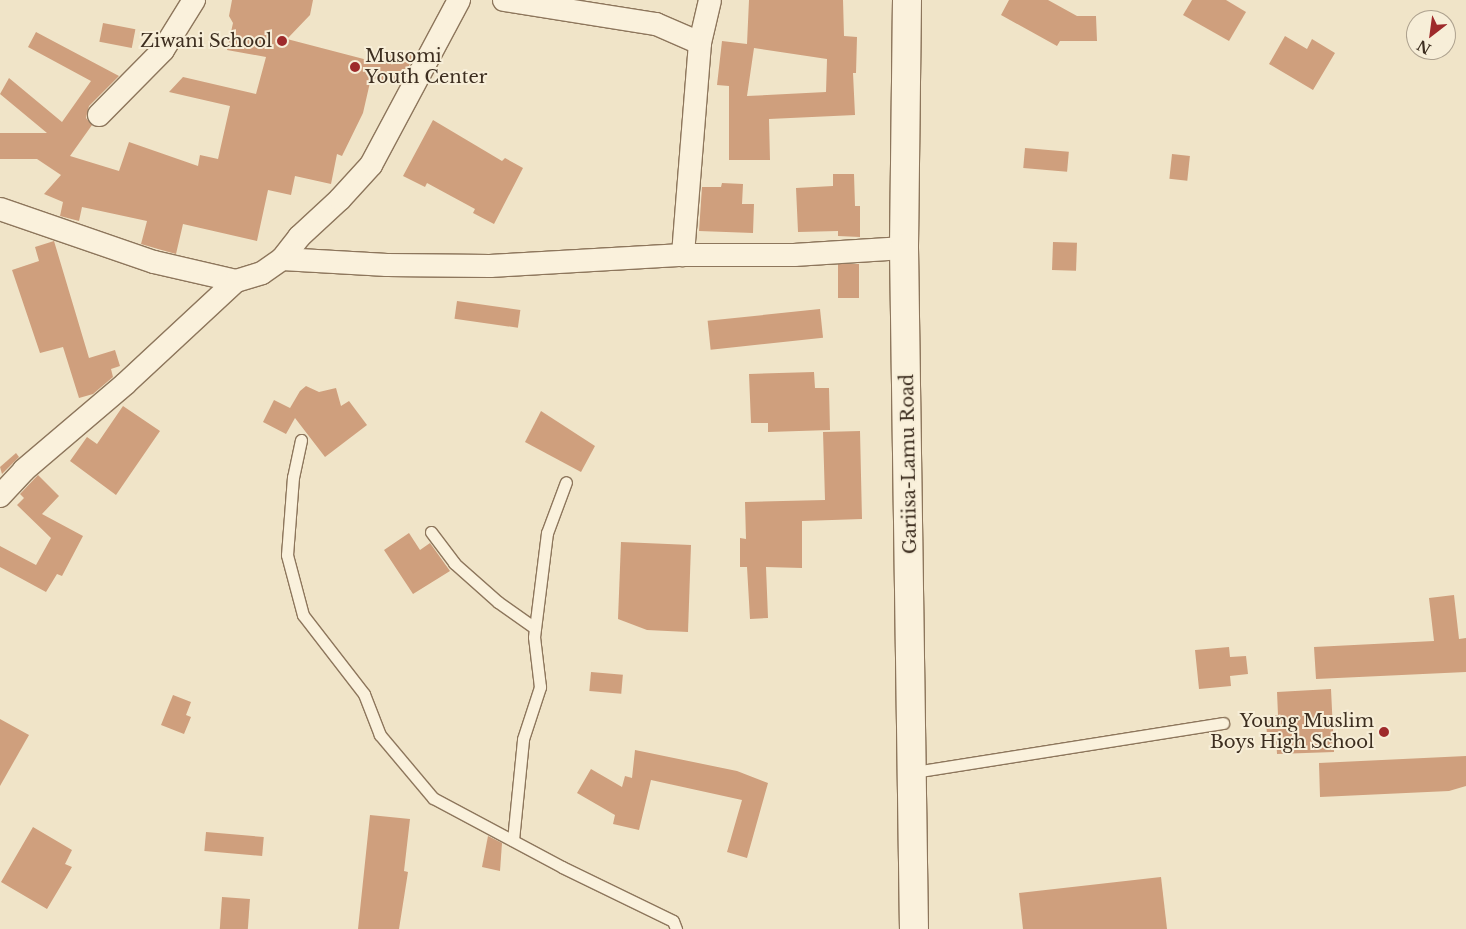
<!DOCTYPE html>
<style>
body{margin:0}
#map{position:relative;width:1466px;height:929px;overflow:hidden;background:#f0e4c8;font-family:"Libre Baskerville",serif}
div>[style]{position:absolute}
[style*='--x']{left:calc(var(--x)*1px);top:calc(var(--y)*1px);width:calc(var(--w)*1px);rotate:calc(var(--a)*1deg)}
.building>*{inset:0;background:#cf9f7d;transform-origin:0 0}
.roads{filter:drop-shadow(1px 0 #8d765c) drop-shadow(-1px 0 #8d765c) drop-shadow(0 1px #8d765c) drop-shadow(0 -1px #8d765c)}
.lane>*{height:11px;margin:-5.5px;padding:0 5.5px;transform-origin:5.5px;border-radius:5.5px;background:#faf1dc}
.street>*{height:22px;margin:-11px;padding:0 11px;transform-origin:11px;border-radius:11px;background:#faf1dc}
.secondary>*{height:28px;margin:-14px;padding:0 14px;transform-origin:14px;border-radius:14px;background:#faf1dc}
.dots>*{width:14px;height:14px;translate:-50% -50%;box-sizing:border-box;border:2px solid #f7eed8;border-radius:50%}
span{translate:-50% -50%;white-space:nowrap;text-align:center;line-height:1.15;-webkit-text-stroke:4px #f7eed8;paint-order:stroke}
.poi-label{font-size:18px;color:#3d2e20}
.right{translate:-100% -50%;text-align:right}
.left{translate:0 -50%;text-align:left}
.street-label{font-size:18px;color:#3d2e20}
.north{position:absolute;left:1406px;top:10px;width:50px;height:50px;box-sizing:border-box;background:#f7eed8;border:1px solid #ada18e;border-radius:50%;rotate:210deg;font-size:14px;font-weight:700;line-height:20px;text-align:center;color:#3d2e20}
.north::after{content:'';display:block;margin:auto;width:18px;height:22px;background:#9e2a2b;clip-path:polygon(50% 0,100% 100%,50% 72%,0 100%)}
</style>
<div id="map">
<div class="building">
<i style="clip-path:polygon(232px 0,313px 0,310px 15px,287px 39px,379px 63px,382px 50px,414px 56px,400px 83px,371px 78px,363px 113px,342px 156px,337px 154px,331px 184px,295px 176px,291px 195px,268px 190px,257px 241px,183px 224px,176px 254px,158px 249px,141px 244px,147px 221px,82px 207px,79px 221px,60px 216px,63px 202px,44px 194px,61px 175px,37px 159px,0 159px,0 133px,47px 133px,0 94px,9px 78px,62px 122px,91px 81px,28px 47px,36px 32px,119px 76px,89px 106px,86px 118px,92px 125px,70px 156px,119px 171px,129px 142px,198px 166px,200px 155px,218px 159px,230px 106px,169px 92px,183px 77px,256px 94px,266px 57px,227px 50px,233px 23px,229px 16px)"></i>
<i style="clip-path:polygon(evenodd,749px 0,843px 0,844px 36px,857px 37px,856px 73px,853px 73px,855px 115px,769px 119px,770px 160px,729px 160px,729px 86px,717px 85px,722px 41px,747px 44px,749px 0,754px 48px,827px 59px,826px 92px,747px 96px,754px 48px)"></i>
<i style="clip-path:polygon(1009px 0,1048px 0,1077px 16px,1096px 16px,1097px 41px,1060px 41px,1057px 46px,1001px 15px)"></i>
<i style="clip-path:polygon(1192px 0,1226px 0,1246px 12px,1229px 41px,1183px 15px)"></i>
<i style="left:103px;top:23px;width:33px;height:19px;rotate:11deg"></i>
<i style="clip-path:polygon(1285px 36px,1307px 49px,1312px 39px,1335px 53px,1313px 90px,1269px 64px)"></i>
<i style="clip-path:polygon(433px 120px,502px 161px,505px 158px,523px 168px,494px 224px,473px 213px,475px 209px,427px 183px,425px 187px,403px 176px)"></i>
<i style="left:1025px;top:148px;width:44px;height:20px;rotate:5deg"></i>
<i style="left:1172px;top:154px;width:18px;height:25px;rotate:6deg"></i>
<i style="clip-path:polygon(833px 174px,854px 174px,855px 206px,860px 206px,860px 237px,838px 236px,838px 231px,798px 232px,796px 188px,833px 186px)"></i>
<i style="clip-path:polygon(722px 183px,743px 184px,742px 204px,754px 204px,753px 233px,699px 231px,702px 187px,721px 187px)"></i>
<i style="clip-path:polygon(54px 241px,89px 358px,115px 350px,120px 366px,111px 369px,113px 377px,93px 394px,79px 398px,63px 347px,40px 353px,12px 270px,39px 261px,35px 247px)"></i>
<i style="left:1053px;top:242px;width:24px;height:28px;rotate:2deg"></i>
<i style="left:859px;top:264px;width:34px;height:21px;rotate:90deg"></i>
<i style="left:457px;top:301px;width:64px;height:18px;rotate:8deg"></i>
<i style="left:820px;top:309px;width:29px;height:113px;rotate:84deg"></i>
<i style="clip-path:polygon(814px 372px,815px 388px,829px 388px,830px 430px,768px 432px,768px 423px,751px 423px,749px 374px)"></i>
<i style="clip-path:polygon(306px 386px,319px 392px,336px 388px,341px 406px,349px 401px,367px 425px,325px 457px,295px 418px,286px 434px,263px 422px,274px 400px,290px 408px,300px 391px)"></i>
<i style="clip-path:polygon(123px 406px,160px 431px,116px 495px,70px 461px,87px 437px,97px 444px)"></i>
<i style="clip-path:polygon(541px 411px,595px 446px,581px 472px,525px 442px)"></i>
<i style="clip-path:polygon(860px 431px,862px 519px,802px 521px,802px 568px,766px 567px,768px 618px,750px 619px,747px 567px,740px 567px,740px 538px,746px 539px,745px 502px,825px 500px,823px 432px)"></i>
<i style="clip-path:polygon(16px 453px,19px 457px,2px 474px,0 467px)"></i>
<i style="clip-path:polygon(38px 475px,59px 496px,42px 514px,83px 536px,62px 576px,57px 574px,46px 592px,0 567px,0 546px,36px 565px,51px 538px,17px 505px,24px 498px,20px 494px)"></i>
<i style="clip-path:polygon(409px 533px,420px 550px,430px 543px,450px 571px,413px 594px,384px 550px)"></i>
<i style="clip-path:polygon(621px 542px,691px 545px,688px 632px,647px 630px,618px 619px)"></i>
<i style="clip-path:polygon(1454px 595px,1459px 639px,1466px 638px,1466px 672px,1316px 679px,1314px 647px,1434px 641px,1429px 598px)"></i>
<i style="clip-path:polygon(1229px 647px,1230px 657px,1246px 656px,1248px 674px,1230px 676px,1231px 686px,1199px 689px,1195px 650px)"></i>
<i style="left:591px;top:672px;width:32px;height:19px;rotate:5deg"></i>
<i style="clip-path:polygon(1331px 689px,1334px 752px,1277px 754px,1276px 737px,1267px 737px,1266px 716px,1278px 715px,1277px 692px)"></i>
<i style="clip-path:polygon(173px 695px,191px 702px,186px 715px,191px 717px,184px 734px,161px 725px)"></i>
<i style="clip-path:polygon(0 719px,29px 735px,0 786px)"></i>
<i style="clip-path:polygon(635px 750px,737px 771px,768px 783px,747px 858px,727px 852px,742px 800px,651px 780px,639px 830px,613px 824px,615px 815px,577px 793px,591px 769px,622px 787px,625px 776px,632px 778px)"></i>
<i style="clip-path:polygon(1466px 756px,1466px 786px,1449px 791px,1320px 797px,1319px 763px)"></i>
<i style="clip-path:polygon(370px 815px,410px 819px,404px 871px,408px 872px,399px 929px,358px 929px)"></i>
<i style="clip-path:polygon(33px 827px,72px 850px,65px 864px,72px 867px,47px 909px,1px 882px)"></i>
<i style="left:206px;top:832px;width:58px;height:19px;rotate:5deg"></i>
<i style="clip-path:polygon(488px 836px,502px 843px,500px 871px,482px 867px)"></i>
<i style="clip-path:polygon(1161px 877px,1167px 929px,1023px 929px,1019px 893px)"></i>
<i style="left:222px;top:897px;width:28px;height:32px;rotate:4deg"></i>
</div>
<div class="roads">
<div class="lane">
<i style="--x:301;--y:440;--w:38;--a:102"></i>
<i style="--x:293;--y:477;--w:78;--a:94.4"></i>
<i style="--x:287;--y:555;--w:62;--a:75.1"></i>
<i style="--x:303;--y:615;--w:100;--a:52.3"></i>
<i style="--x:364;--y:694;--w:44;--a:68.7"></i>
<i style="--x:380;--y:735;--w:82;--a:49.9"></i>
<i style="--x:433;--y:798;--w:146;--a:28.1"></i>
<i style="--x:562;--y:867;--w:123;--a:25.9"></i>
<i style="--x:673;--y:921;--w:9;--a:69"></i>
<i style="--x:431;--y:532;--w:39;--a:53"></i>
<i style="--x:454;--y:563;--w:59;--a:41.6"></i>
<i style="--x:498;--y:602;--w:45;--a:35.1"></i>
<i style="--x:914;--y:772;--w:313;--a:-9"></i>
<i style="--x:513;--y:840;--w:101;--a:-84.3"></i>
<i style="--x:523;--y:739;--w:55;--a:-71.9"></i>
<i style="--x:540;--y:687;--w:50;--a:-96.8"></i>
<i style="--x:534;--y:637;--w:105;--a:-82.9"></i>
<i style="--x:547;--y:533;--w:54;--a:-69.6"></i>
</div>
<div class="street">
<i style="--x:504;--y:0;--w:154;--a:9"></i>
<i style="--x:656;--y:24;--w:48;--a:23.4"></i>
<i style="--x:700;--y:43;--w:213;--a:94.6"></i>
<i style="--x:700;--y:43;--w:44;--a:-76.9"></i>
<i style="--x:99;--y:115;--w:91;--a:-45.4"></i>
<i style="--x:163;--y:50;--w:59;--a:-58.2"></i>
<i style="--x:0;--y:209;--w:163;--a:19"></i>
<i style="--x:154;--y:262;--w:84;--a:13"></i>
<i style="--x:282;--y:259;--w:28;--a:-52"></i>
<i style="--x:299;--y:237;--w:56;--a:-42.8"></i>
<i style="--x:340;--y:199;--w:46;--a:-47.6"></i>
<i style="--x:371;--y:165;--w:187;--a:-61.9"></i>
<i style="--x:0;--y:496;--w:35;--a:-47"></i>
<i style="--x:24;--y:470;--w:133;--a:-40.4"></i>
<i style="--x:125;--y:384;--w:151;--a:-42.9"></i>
<i style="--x:236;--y:281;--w:27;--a:-17"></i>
<i style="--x:262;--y:273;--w:24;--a:-35"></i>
<i style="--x:282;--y:259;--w:105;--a:3.3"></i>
<i style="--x:387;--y:265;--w:103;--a:0.6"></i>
<i style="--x:490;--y:266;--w:193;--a:-3.3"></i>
<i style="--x:683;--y:255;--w:111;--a:0"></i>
<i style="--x:794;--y:255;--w:110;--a:-3.6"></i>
</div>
<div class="secondary">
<i style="--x:907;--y:0;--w:248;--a:90.7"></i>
<i style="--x:904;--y:248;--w:681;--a:89.16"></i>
</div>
</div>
<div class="dots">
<i style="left:282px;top:41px;background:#9e2a2b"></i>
<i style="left:355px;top:67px;background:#9e2a2b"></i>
<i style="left:1384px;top:732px;background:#9e2a2b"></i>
</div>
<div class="poi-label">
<span class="right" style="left:272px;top:41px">Ziwani School</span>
<span class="left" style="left:365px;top:67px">Musomi<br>Youth Center</span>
<span class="right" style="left:1374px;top:732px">Young Muslim<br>Boys High School</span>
</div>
<div class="street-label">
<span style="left:909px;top:464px;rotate:-91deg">Gariisa-Lamu Road</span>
</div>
<div class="north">N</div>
</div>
